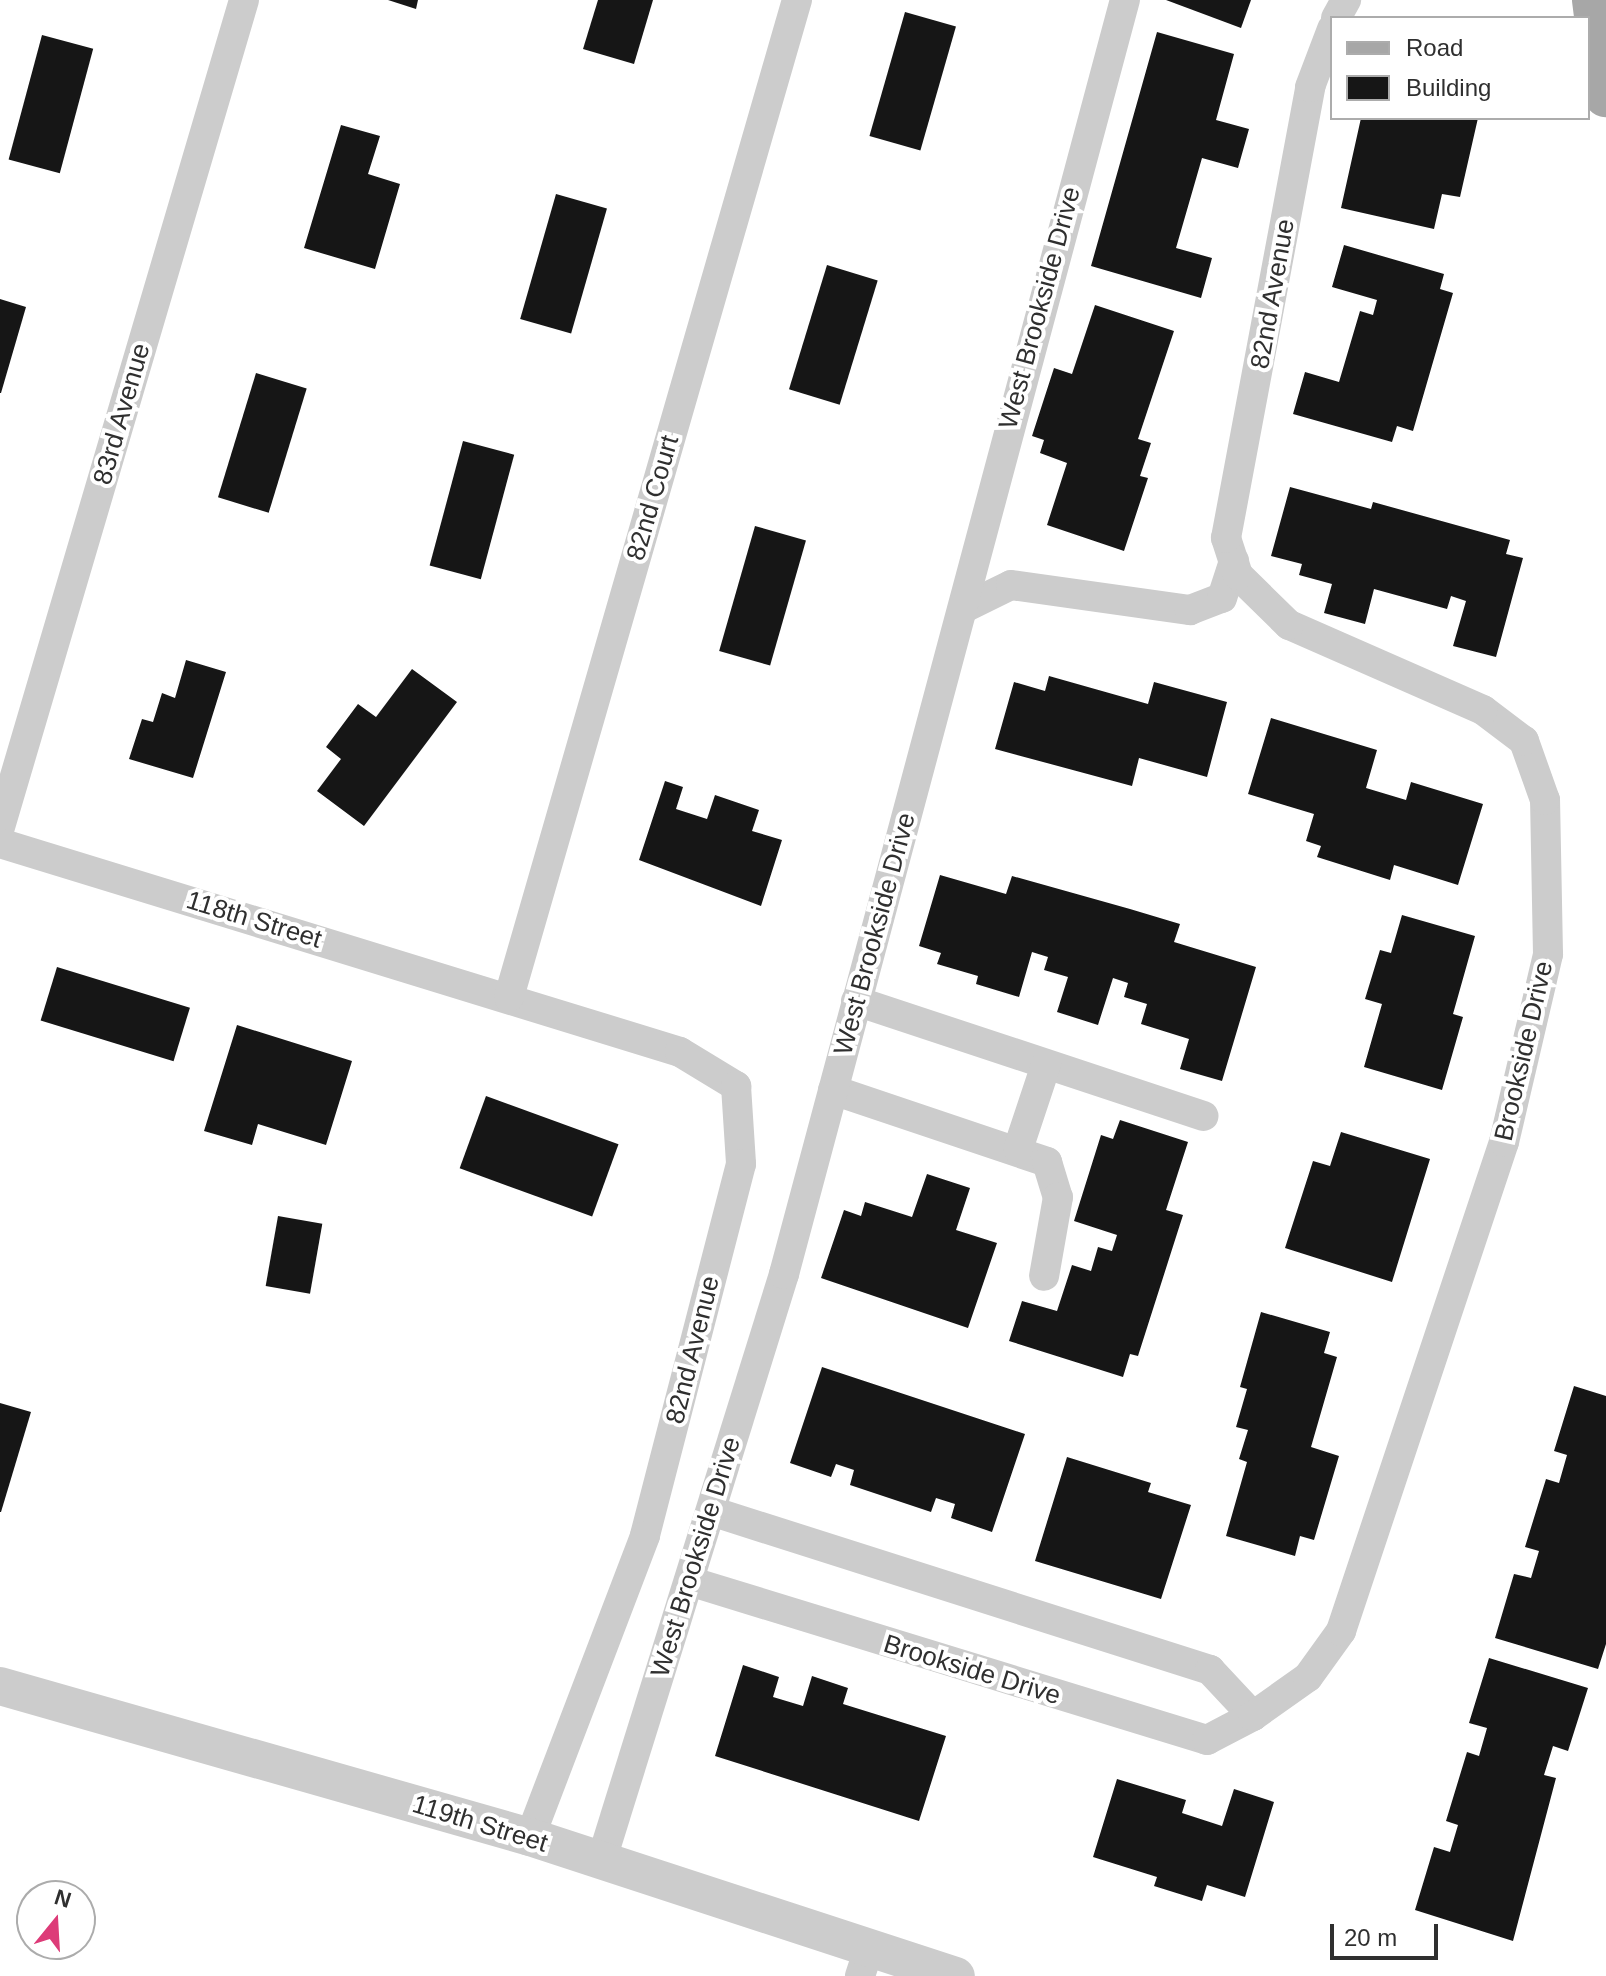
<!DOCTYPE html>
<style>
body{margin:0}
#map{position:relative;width:1606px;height:1976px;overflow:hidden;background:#fff;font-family:Helvetica,sans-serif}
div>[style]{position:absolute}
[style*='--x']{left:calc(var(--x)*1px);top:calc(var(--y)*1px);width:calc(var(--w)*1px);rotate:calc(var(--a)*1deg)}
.building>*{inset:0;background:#161616;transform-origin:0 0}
.minor>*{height:30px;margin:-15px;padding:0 15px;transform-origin:15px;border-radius:15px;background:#ccc}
.tertiary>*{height:38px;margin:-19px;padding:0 19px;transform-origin:19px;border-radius:19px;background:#ccc}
.primary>*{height:44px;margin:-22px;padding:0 22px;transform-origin:22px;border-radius:22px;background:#a7a7a7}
span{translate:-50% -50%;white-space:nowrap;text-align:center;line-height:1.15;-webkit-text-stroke:8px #fff;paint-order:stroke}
.street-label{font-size:26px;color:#2f2f2f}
.legend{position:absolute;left:1330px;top:16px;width:260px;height:104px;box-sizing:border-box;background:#fff;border:2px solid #acacac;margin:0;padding:10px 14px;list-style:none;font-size:24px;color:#2f2f2f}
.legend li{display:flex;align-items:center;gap:16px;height:40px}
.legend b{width:40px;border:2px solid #acacac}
.north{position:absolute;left:16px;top:1880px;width:80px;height:80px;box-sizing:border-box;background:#fff;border:2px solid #acacac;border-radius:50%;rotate:18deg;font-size:22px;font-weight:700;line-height:32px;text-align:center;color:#2f2f2f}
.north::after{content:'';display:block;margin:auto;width:28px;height:36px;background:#dd3b78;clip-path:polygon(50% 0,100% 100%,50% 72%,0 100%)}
.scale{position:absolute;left:1330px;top:1924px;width:108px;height:36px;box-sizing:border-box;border:4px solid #2f2f2f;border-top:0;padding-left:10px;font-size:24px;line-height:28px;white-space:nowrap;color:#2f2f2f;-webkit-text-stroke:6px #fff;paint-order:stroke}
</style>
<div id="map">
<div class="building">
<i style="clip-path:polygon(388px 0,418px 0,416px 9px)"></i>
<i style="clip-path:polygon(598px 0,653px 0,634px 64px,583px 49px)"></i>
<i style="clip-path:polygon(1166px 0,1251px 0,1241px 28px)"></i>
<i style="left:905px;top:12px;width:53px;height:129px;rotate:16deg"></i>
<i style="clip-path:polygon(1157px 32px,1234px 54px,1216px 120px,1249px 129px,1238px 168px,1202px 158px,1176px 248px,1212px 258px,1201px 298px,1091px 266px)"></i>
<i style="left:42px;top:35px;width:53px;height:129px;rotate:15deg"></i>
<i style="clip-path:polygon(1361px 118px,1478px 118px,1460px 197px,1442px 194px,1434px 229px,1341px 208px)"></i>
<i style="clip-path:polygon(341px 125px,380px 136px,368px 174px,400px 184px,375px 269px,304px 248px)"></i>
<i style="left:556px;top:194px;width:53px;height:130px;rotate:16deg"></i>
<i style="clip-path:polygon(1344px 245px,1444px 274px,1440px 289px,1453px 293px,1413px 431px,1397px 426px,1392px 442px,1293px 414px,1305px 372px,1339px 382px,1360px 311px,1373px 315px,1377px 300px,1332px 287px)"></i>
<i style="left:827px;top:265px;width:53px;height:130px;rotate:17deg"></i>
<i style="clip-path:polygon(0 299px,26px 307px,1px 393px,0 393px)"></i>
<i style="clip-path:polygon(1095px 305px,1174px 331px,1138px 439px,1151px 443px,1140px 476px,1148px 478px,1124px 551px,1047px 525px,1067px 463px,1040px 453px,1044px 440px,1032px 436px,1054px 368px,1072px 374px)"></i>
<i style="left:256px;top:373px;width:53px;height:130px;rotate:17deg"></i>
<i style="left:463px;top:441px;width:53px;height:129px;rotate:15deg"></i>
<i style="clip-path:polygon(1290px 487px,1371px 509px,1373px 502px,1510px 540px,1506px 554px,1523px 558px,1496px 657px,1453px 646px,1466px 601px,1451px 596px,1447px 609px,1374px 589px,1365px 624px,1324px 613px,1332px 584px,1299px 575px,1302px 564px,1271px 556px)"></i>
<i style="left:755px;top:526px;width:53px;height:130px;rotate:16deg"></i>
<i style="clip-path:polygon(186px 660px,226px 672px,193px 778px,129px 759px,142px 719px,153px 722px,162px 693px,175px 698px)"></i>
<i style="clip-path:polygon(412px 669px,457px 702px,364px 826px,317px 791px,341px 759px,326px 747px,358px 704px,376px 717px)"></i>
<i style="clip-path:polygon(1049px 676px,1148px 704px,1154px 682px,1227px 702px,1207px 777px,1139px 758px,1132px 786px,995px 749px,1014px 682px,1045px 691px)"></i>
<i style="clip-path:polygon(1271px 718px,1377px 750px,1366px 788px,1406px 800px,1411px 782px,1483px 804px,1458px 885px,1394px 865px,1390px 880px,1317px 857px,1321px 846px,1306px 841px,1314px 814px,1248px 794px)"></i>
<i style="clip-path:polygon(665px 781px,683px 787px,676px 809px,707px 819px,715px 795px,759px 810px,752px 831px,782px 840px,761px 906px,639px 860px)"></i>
<i style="clip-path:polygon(940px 875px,1006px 894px,1012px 876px,1130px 909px,1180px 924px,1174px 942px,1256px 967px,1222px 1081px,1180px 1069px,1189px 1039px,1141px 1024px,1147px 1004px,1124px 997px,1128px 983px,1113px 978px,1098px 1025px,1057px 1012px,1068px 977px,1044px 970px,1048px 957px,1032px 952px,1019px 997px,976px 984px,978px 976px,937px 964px,941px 953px,919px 946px)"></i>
<i style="clip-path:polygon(1402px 915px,1475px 936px,1453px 1014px,1463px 1017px,1442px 1090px,1364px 1067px,1382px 1004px,1365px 999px,1380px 950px,1391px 953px)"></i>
<i style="left:57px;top:967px;width:139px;height:56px;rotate:17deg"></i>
<i style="clip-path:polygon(237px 1025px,352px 1061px,326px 1145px,258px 1124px,252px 1145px,204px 1131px)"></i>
<i style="left:486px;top:1096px;width:141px;height:77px;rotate:20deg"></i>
<i style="clip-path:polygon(1120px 1120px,1188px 1142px,1166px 1210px,1183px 1215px,1138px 1356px,1130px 1354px,1123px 1377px,1009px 1341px,1022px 1301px,1057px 1311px,1072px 1265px,1091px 1271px,1098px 1247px,1112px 1251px,1117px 1235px,1074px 1221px,1101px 1135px,1113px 1139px)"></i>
<i style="clip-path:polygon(1341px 1132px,1430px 1159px,1392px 1282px,1285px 1248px,1313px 1161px,1330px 1166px)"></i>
<i style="clip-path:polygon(927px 1174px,970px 1188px,956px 1230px,997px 1243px,968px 1328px,821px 1278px,844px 1210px,861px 1216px,865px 1202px,912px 1217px)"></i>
<i style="left:278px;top:1216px;width:45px;height:71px;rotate:10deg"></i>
<i style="clip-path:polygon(1261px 1312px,1330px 1332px,1324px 1353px,1337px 1357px,1311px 1447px,1339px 1456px,1314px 1540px,1300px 1536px,1295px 1556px,1226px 1536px,1247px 1462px,1239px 1459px,1248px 1430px,1236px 1427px,1247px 1389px,1240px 1387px)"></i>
<i style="clip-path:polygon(822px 1367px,1025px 1434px,992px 1532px,951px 1518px,955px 1504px,936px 1498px,931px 1512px,850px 1485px,854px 1470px,836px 1464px,831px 1477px,790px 1463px)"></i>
<i style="clip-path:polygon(1574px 1386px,1606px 1396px,1606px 1644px,1598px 1669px,1495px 1638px,1514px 1574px,1531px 1578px,1539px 1551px,1525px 1547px,1546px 1479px,1559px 1483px,1567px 1455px,1554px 1451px)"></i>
<i style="clip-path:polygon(0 1403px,31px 1412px,1px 1512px,0 1512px)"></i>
<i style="clip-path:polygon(1067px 1457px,1151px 1483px,1148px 1492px,1191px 1505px,1161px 1599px,1035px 1561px)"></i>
<i style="clip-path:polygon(1489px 1658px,1588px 1688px,1568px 1751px,1553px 1746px,1544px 1775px,1556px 1778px,1513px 1941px,1415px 1910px,1434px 1847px,1450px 1852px,1458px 1825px,1446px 1821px,1467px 1752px,1479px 1756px,1487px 1728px,1469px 1723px)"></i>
<i style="clip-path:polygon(743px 1665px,779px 1677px,773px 1697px,803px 1706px,812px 1676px,848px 1688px,843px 1704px,946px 1736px,919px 1821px,715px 1756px)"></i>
<i style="clip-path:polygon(1117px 1779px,1186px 1800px,1182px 1813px,1222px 1826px,1234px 1789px,1274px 1802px,1245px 1897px,1207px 1885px,1202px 1901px,1154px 1886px,1157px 1877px,1093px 1857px)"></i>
</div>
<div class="minor">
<i style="--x:1336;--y:18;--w:21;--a:-61"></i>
<i style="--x:964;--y:608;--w:52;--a:-26.1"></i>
<i style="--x:1011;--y:585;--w:181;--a:8"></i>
<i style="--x:1190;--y:610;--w:34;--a:-21"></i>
<i style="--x:1222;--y:598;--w:39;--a:-72"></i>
<i style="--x:0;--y:827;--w:862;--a:-73.56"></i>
<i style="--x:0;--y:843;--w:711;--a:17.08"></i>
<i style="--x:680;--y:1052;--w:66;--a:31.3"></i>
<i style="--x:736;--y:1086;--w:78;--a:86.3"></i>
<i style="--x:741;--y:1164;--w:384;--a:104.5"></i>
<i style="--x:645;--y:1536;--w:322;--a:110.9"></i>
<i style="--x:509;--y:997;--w:1038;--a:-73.89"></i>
<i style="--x:856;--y:1001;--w:366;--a:18.3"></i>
<i style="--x:833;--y:1090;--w:226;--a:18.6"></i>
<i style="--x:1047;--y:1162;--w:37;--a:73"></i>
<i style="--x:1058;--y:1197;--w:80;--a:100"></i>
<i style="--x:1018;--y:1149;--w:89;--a:-71.6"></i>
<i style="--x:711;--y:1511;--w:524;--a:17.67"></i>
<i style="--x:1210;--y:1670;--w:63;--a:46.9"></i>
<i style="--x:689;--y:1581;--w:542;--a:17.06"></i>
<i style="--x:1207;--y:1740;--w:52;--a:-27.6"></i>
<i style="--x:1253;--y:1716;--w:67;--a:-35.3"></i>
<i style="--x:1308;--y:1677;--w:57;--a:-54.3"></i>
<i style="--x:1341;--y:1631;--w:515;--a:-71.57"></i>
<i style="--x:1504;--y:1142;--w:193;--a:-76.8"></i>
<i style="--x:1548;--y:954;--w:154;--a:-91.1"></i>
<i style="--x:1545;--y:800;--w:63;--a:-109.6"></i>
<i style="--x:1524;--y:741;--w:51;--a:-142.9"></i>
<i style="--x:1483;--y:710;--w:212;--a:-156.3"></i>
<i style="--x:1289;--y:625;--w:71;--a:-135.6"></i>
<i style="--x:1238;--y:575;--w:39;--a:-108"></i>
<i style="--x:1226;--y:538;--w:459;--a:-79.4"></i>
<i style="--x:1310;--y:87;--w:62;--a:-69.2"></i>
<i style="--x:601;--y:1862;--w:616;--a:-72.71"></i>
<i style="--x:784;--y:1274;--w:1319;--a:-75.02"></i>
<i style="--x:860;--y:1976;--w:26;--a:-72"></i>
</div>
<div class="tertiary">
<i style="--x:0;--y:1686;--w:551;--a:15.9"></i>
<i style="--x:530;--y:1837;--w:448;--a:18.1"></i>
</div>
<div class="primary">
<i style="--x:1594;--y:0;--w:96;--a:82.8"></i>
</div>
<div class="street-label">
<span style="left:1273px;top:294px;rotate:-80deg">82nd Avenue</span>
<span style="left:1040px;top:308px;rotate:-75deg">West Brookside Drive</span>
<span style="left:122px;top:414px;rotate:-74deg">83rd Avenue</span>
<span style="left:653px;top:498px;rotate:-74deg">82nd Court</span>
<span style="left:254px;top:920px;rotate:17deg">118th Street</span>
<span style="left:875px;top:934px;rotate:-75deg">West Brookside Drive</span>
<span style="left:1524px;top:1051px;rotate:-77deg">Brookside Drive</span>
<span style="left:693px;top:1350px;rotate:-76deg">82nd Avenue</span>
<span style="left:696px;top:1557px;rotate:-73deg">West Brookside Drive</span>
<span style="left:972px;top:1670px;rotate:17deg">Brookside Drive</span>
<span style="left:480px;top:1824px;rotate:17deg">119th Street</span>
</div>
<ul class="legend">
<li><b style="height:10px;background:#a7a7a7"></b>Road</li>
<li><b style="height:22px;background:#161616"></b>Building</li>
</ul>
<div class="north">N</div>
<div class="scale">20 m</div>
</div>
